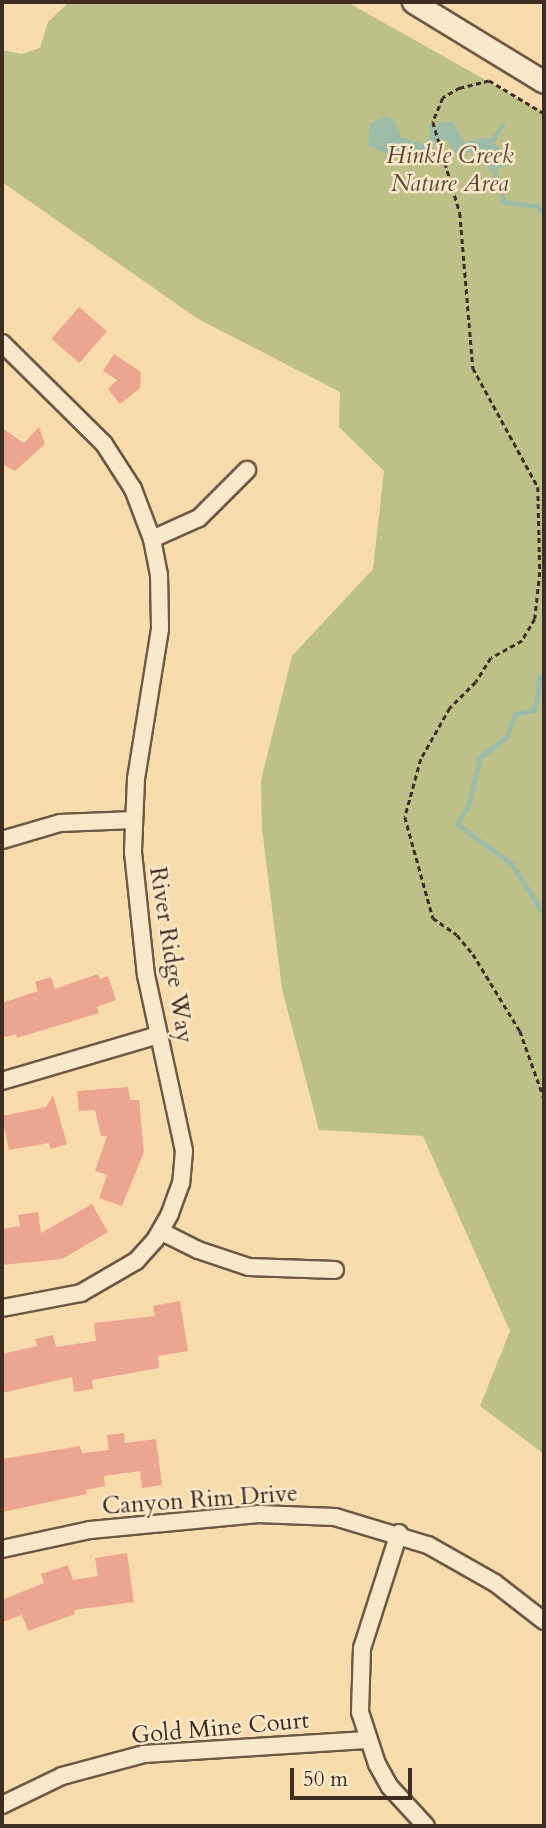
<!DOCTYPE html>
<style>
body{margin:0}
#map{position:relative;width:546px;height:1828px;overflow:hidden;background:#f8dcad;font-family:Cardo,serif}
div>[style]{position:absolute}
[style*='--x']{left:calc(var(--x)*1px);top:calc(var(--y)*1px);width:calc(var(--w)*1px);rotate:calc(var(--a)*1deg)}
.green>*{inset:0;background:#bec089}
.water>*{inset:0;background:#9dbca8}
.stream>*{height:5px;margin:-2.5px;padding:0 2.5px;transform-origin:2.5px;border-radius:2.5px;background:#9dbca8}
.building>*{inset:0;background:#eca591;transform-origin:0 0}
.path>*{height:2.5px;margin-top:-1.25px;transform-origin:0;background:repeating-linear-gradient(90deg,#3f2d21 0 5px,transparent 0 8.5px)}
.roads{filter:drop-shadow(2px 0 #6d5944) drop-shadow(-2px 0 #6d5944) drop-shadow(0 2px #6d5944) drop-shadow(0 -2px #6d5944)}
.street>*{height:16px;margin:-8px;padding:0 8px;transform-origin:8px;border-radius:8px;background:#fae8ca}
.secondary>*{height:21px;margin:-10.5px;padding:0 10.5px;transform-origin:10.5px;border-radius:10.5px;background:#fae8ca}
span{translate:-50% -50%;white-space:nowrap;text-align:center;line-height:1.15;-webkit-text-stroke:5px #fae8ca;paint-order:stroke}
.park-label{font-size:24px;color:#584a36;font-style:italic}
.street-label{font-size:24px;color:#3f2d21}
.frame{position:absolute;inset:0;border:4px solid #3f2d21;pointer-events:none}
.scale{position:absolute;left:290px;top:1768px;width:122px;height:32px;box-sizing:border-box;border:4px solid #3f2d21;border-top:0;padding-left:9px;font-size:21px;line-height:24px;white-space:nowrap;color:#3f2d21;-webkit-text-stroke:5px #fae8ca;paint-order:stroke}
</style>
<div id="map">
<div class="green">
<i style="clip-path:polygon(69px 2px,347px 2px,544px 113px,544px 1454px,480px 1406px,510px 1331px,423px 1136px,319px 1130px,282px 989px,262px 829px,261px 780px,292px 656px,373px 569px,384px 471px,339px 427px,340px 392px,198px 319px,2px 182px,2px 50px,22px 54px,40px 48px,48px 22px)"></i>
</div>
<div class="water">
<i style="clip-path:polygon(385px 116px,394px 119px,401px 137px,422px 144px,430px 139px,429px 125px,453px 121px,464px 142px,487px 137px,500px 148px,506px 166px,490px 171px,480px 152px,456px 153px,447px 140px,434px 142px,433px 153px,423px 161px,385px 153px,368px 145px,370px 124px)"></i>
</div>
<div class="stream">
<i style="--x:489;--y:146;--w:25;--a:-58"></i>
<i style="--x:492;--y:165;--w:39;--a:72"></i>
<i style="--x:504;--y:202;--w:34;--a:7"></i>
<i style="--x:538;--y:206;--w:10;--a:53"></i>
<i style="--x:544;--y:674;--w:5;--a:143"></i>
<i style="--x:540;--y:677;--w:33;--a:99"></i>
<i style="--x:535;--y:710;--w:20;--a:169"></i>
<i style="--x:515;--y:714;--w:23;--a:110"></i>
<i style="--x:507;--y:736;--w:34;--a:142"></i>
<i style="--x:480;--y:757;--w:50;--a:103.8"></i>
<i style="--x:468;--y:806;--w:21;--a:121"></i>
<i style="--x:457;--y:824;--w:68;--a:36"></i>
<i style="--x:512;--y:864;--w:60;--a:57.9"></i>
</div>
<div class="building">
<i style="left:79px;top:307px;width:37px;height:42px;rotate:41deg"></i>
<i style="clip-path:polygon(114px 354px,141px 372px,140px 388px,120px 404px,108px 389px,117px 380px,103px 371px)"></i>
<i style="clip-path:polygon(39px 427px,45px 444px,15px 471px,2px 464px,2px 428px,24px 443px)"></i>
<i style="clip-path:polygon(98px 974px,100px 979px,108px 976px,116px 1000px,97px 1007px,99px 1013px,17px 1038px,16px 1034px,2px 1038px,2px 1003px,38px 991px,35px 982px,51px 977px,55px 989px)"></i>
<i style="clip-path:polygon(128px 1087px,130px 1100px,139px 1100px,144px 1152px,122px 1206px,99px 1198px,107px 1175px,95px 1171px,107px 1136px,101px 1136px,95px 1110px,79px 1111px,77px 1091px)"></i>
<i style="clip-path:polygon(53px 1095px,67px 1144px,51px 1149px,49px 1143px,9px 1150px,2px 1116px,46px 1107px)"></i>
<i style="clip-path:polygon(92px 1204px,108px 1232px,62px 1259px,2px 1265px,2px 1229px,20px 1226px,18px 1215px,38px 1212px,41px 1233px)"></i>
<i style="clip-path:polygon(180px 1301px,188px 1351px,158px 1356px,159px 1368px,92px 1380px,93px 1389px,74px 1392px,72px 1377px,2px 1393px,2px 1354px,37px 1346px,35px 1339px,53px 1335px,56px 1347px,96px 1341px,94px 1323px,155px 1316px,153px 1306px)"></i>
<i style="clip-path:polygon(124px 1433px,125px 1443px,156px 1439px,162px 1485px,142px 1488px,140px 1471px,104px 1476px,105px 1486px,86px 1490px,87px 1494px,2px 1512px,2px 1459px,80px 1446px,82px 1453px,109px 1450px,107px 1435px)"></i>
<i style="clip-path:polygon(127px 1553px,134px 1602px,74px 1610px,75px 1614px,28px 1631px,22px 1615px,2px 1622px,2px 1600px,44px 1583px,41px 1574px,68px 1565px,73px 1580px,98px 1576px,95px 1558px)"></i>
</div>
<div class="path">
<i style="--x:544;--y:114;--w:64;--a:-149"></i>
<i style="--x:489;--y:81;--w:30;--a:166"></i>
<i style="--x:460;--y:88;--w:20;--a:150"></i>
<i style="--x:443;--y:98;--w:26;--a:113"></i>
<i style="--x:433;--y:122;--w:95;--a:73.5"></i>
<i style="--x:460;--y:213;--w:156;--a:85.2"></i>
<i style="--x:473;--y:368;--w:136;--a:61.4"></i>
<i style="--x:538;--y:487;--w:85;--a:88.7"></i>
<i style="--x:540;--y:572;--w:47;--a:96.1"></i>
<i style="--x:535;--y:619;--w:26;--a:121"></i>
<i style="--x:522;--y:641;--w:35;--a:151"></i>
<i style="--x:491;--y:658;--w:28;--a:122"></i>
<i style="--x:476;--y:682;--w:37;--a:135"></i>
<i style="--x:450;--y:708;--w:59;--a:119.6"></i>
<i style="--x:421;--y:759;--w:60;--a:105.4"></i>
<i style="--x:405;--y:817;--w:105;--a:74.5"></i>
<i style="--x:433;--y:918;--w:29;--a:35"></i>
<i style="--x:457;--y:935;--w:25;--a:50"></i>
<i style="--x:473;--y:954;--w:90;--a:58.6"></i>
<i style="--x:520;--y:1031;--w:71;--a:70.3"></i>
</div>
<div class="roads">
<div class="street">
<i style="--x:2;--y:343;--w:144;--a:44.7"></i>
<i style="--x:104;--y:444;--w:54;--a:57.2"></i>
<i style="--x:133;--y:489;--w:53;--a:69.2"></i>
<i style="--x:152;--y:539;--w:37;--a:79"></i>
<i style="--x:159;--y:575;--w:54;--a:88.9"></i>
<i style="--x:160;--y:629;--w:152;--a:99.1"></i>
<i style="--x:136;--y:779;--w:73;--a:92.4"></i>
<i style="--x:133;--y:852;--w:124;--a:84"></i>
<i style="--x:146;--y:975;--w:180;--a:77.8"></i>
<i style="--x:184;--y:1151;--w:32;--a:95"></i>
<i style="--x:181;--y:1183;--w:33;--a:110"></i>
<i style="--x:170;--y:1214;--w:30;--a:120"></i>
<i style="--x:155;--y:1240;--w:28;--a:132"></i>
<i style="--x:136;--y:1261;--w:64;--a:149.8"></i>
<i style="--x:81;--y:1293;--w:80;--a:169.2"></i>
<i style="--x:152;--y:539;--w:51;--a:-24.1"></i>
<i style="--x:199;--y:518;--w:68;--a:-45"></i>
<i style="--x:2;--y:840;--w:60;--a:-16.3"></i>
<i style="--x:60;--y:823;--w:74;--a:-2.3"></i>
<i style="--x:2;--y:1081;--w:163;--a:-16.4"></i>
<i style="--x:162;--y:1232;--w:40;--a:26.6"></i>
<i style="--x:198;--y:1250;--w:54;--a:18.4"></i>
<i style="--x:249;--y:1267;--w:86;--a:2"></i>
<i style="--x:399;--y:1533;--w:121;--a:107.8"></i>
<i style="--x:362;--y:1648;--w:64;--a:91.8"></i>
<i style="--x:360;--y:1712;--w:55;--a:71.9"></i>
<i style="--x:377;--y:1764;--w:26;--a:61"></i>
<i style="--x:390;--y:1787;--w:53;--a:47.3"></i>
<i style="--x:2;--y:1549;--w:90;--a:-12.2"></i>
<i style="--x:90;--y:1530;--w:169;--a:-5.4"></i>
<i style="--x:258;--y:1514;--w:77;--a:2.2"></i>
<i style="--x:335;--y:1517;--w:97;--a:16.8"></i>
<i style="--x:428;--y:1545;--w:77;--a:29.6"></i>
<i style="--x:495;--y:1583;--w:62;--a:37.8"></i>
<i style="--x:2;--y:1805;--w:67;--a:-25.8"></i>
<i style="--x:62;--y:1776;--w:85;--a:-15"></i>
<i style="--x:144;--y:1754;--w:223;--a:-3.6"></i>
</div>
<div class="secondary">
<i style="--x:413;--y:2;--w:153;--a:31.4"></i>
</div>
</div>
<div class="park-label">
<span style="left:450px;top:170px">Hinkle Creek<br>Nature Area</span>
</div>
<div class="street-label">
<span style="left:171px;top:955px;rotate:81deg">River Ridge Way</span>
<span style="left:200px;top:1500px;rotate:-4deg">Canyon Rim Drive</span>
<span style="left:220px;top:1728px;rotate:-5deg">Gold Mine Court</span>
</div>
<div class="frame"></div>
<div class="scale">50 m</div>
</div>
